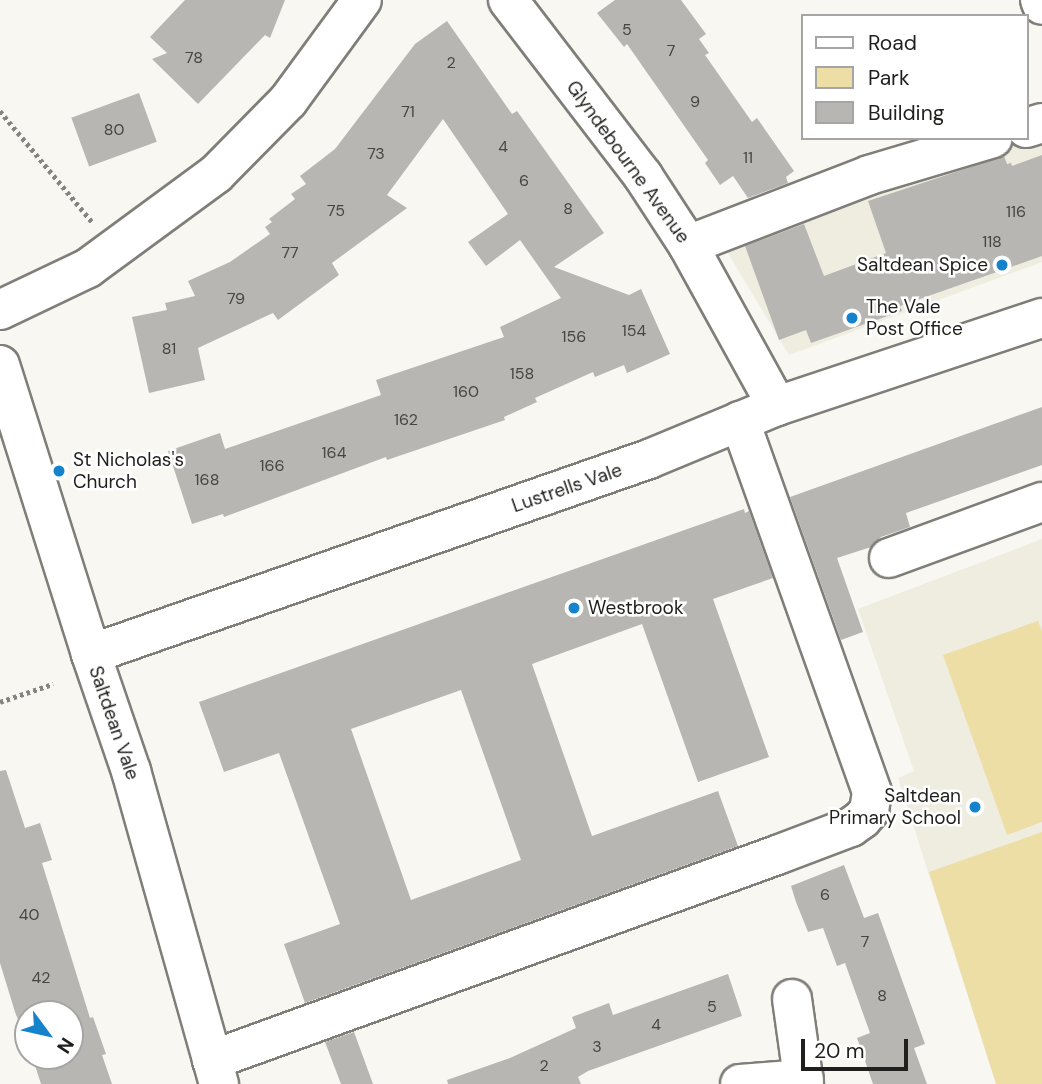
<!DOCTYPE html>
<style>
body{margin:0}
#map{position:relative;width:1042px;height:1084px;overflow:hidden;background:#f8f7f2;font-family:"DM Sans",sans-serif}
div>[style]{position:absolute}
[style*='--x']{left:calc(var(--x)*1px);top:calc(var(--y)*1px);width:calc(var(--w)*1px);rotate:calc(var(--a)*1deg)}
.built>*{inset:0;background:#efece0}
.green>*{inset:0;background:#eddea6}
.building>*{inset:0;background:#b8b6b2;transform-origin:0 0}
.path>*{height:4.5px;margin-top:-2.25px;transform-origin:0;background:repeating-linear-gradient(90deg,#858481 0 3.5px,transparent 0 7px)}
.roads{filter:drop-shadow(2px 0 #7f7e79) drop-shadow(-2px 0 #7f7e79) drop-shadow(0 2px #7f7e79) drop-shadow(0 -2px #7f7e79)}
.minor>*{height:38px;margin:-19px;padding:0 19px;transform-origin:19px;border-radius:19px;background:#fff}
.dots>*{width:19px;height:19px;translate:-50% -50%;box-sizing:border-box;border:4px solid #fff;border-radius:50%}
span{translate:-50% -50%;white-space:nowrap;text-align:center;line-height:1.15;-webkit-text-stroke:5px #fff;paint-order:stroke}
.number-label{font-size:16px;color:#454542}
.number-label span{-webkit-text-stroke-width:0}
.street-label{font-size:19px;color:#1f1f1d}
.poi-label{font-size:19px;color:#1f1f1d}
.right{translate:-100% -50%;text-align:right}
.left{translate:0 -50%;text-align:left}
.legend{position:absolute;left:801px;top:14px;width:228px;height:126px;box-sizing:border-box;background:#fff;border:2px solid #a5a5a5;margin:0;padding:9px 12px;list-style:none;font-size:21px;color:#1f1f1d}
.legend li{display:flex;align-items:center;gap:14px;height:35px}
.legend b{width:35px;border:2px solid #a5a5a5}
.north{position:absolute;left:14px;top:1000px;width:70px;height:70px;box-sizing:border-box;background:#fff;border:2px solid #a5a5a5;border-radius:50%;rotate:123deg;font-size:19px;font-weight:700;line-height:28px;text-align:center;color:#1f1f1d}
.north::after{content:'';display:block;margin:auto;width:24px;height:32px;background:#1483cc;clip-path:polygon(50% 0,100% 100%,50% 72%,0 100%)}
.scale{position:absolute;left:801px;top:1039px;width:107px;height:32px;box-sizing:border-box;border:4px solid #1f1f1d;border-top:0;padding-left:9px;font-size:21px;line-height:24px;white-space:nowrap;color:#1f1f1d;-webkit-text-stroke:5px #fff;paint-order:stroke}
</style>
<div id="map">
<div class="built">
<i style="clip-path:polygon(1042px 115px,1042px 262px,789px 355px,710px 223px,873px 154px,1026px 138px)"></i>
<i style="clip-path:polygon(1042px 539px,1042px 1084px,996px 1084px,898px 778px,914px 771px,858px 609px)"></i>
</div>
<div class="green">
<i style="clip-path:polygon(1038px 621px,1042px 631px,1042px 822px,1007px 835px,943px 655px)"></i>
<i style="clip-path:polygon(1042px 832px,1042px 1084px,996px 1084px,929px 872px)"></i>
</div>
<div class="building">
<i style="clip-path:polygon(185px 0,285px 0,270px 38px,265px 35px,198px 104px,152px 59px,167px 53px,150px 37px)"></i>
<i style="clip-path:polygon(615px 0,681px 0,706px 34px,699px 39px,709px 53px,705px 55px,752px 122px,757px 118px,794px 171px,786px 177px,788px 183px,748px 198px,733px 176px,720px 185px,705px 163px,708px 160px,627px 44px,624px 47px,597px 13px)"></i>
<i style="clip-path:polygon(447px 21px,512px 114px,517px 111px,604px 233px,554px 267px,629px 295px,641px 289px,670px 354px,627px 373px,624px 365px,595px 377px,593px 372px,535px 398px,537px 402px,504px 417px,505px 420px,387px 460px,386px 457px,224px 517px,223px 514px,192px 524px,168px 451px,220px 433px,225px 449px,381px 395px,376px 380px,504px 337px,500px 327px,561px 298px,520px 240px,486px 266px,468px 242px,508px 214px,443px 119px,387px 195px,407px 208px,332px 263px,339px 275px,278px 320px,273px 313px,198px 348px,205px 380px,149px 393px,132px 317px,167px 310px,165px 303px,195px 296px,188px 281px,230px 262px,270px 234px,265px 227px,272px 222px,269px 219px,295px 199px,291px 194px,306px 184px,300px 176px,335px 149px,415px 44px)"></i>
<i style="left:139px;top:93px;width:52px;height:72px;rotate:70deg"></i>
<i style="clip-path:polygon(1042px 155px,1042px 256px,900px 306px,902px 311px,811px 343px,806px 330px,779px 340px,745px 246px,804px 224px,824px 276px,886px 253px,868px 201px,1004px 156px,1007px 164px,1011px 163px,1012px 166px)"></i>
<i style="clip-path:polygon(1042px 407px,1042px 465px,906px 513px,910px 527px,881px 537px,871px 547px,837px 558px,863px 632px,841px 640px,790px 497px)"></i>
<i style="clip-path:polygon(evenodd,744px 509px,745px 513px,749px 511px,773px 578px,713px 599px,769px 757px,698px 782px,642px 624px,532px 664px,592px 836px,718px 791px,738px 846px,305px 1003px,284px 944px,340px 924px,279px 753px,224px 772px,199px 702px,744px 509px,461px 690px,521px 860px,411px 900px,351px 729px,461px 690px)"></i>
<i style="clip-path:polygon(6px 770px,25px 828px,40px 823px,52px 860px,42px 863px,90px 1018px,93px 1017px,106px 1054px,102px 1055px,112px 1084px,41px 1084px,32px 1056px,70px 1056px,70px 1014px,28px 1014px,28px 1045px,15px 1012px,0 963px,0 771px)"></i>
<i style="clip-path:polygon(844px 865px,864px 918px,878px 913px,925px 1044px,914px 1048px,927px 1084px,873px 1084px,857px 1038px,870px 1033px,845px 963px,837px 966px,823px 928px,808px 932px,796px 902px,791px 886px)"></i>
<i style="clip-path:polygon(728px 974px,742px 1016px,588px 1071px,578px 1077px,581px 1084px,448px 1084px,447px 1080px,510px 1058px,576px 1028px,572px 1017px,609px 1003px,613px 1015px)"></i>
<i style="clip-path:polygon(354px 1032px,373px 1084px,341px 1084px,325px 1042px)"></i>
</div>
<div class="path">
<i style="--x:0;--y:111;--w:144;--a:50.3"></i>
<i style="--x:0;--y:702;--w:56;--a:-18.8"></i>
</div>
<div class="roads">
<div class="minor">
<i style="--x:508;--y:0;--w:222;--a:52.5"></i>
<i style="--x:643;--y:176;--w:82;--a:56.9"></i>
<i style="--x:688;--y:245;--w:184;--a:61.1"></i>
<i style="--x:1040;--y:0;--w:5;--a:68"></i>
<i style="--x:1026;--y:128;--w:17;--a:-17"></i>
<i style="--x:688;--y:245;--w:194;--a:-21.1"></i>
<i style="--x:869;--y:175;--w:129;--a:-16.6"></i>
<i style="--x:0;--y:310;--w:98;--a:-25.5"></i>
<i style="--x:88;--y:268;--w:159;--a:-36.3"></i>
<i style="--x:216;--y:174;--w:103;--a:-45.4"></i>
<i style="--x:288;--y:101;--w:125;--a:-53.8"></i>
<i style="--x:0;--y:365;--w:303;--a:72.5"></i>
<i style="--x:91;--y:654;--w:124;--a:71.1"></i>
<i style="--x:131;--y:771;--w:325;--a:74.3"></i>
<i style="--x:889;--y:558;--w:163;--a:-20.1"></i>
<i style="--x:91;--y:654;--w:591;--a:-19.26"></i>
<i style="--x:649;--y:459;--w:139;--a:-22.5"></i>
<i style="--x:777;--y:406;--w:279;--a:-18.4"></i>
<i style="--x:792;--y:999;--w:86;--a:82"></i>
<i style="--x:212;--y:1060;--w:601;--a:-19.94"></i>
<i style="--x:777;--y:855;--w:79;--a:-20.7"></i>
<i style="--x:851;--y:827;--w:14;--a:-36"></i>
<i style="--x:862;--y:819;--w:11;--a:-49"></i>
<i style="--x:869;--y:811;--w:19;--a:-81"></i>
<i style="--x:872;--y:792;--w:394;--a:-109.6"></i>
<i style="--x:740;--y:1084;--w:64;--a:-4.5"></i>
</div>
</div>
<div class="dots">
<i style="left:1002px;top:265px;background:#1483cc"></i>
<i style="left:852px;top:318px;background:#1483cc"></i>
<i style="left:59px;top:471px;background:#1483cc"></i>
<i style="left:574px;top:608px;background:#1483cc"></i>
<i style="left:975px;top:807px;background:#1483cc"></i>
</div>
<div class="number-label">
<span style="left:627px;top:30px">5</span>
<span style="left:671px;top:51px">7</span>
<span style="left:194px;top:58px">78</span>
<span style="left:451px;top:63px">2</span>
<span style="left:695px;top:102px">9</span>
<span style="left:408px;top:112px">71</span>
<span style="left:114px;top:130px">80</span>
<span style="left:503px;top:147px">4</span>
<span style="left:376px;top:154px">73</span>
<span style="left:748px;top:158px">11</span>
<span style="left:524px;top:181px">6</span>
<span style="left:568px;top:209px">8</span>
<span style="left:336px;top:211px">75</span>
<span style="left:1016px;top:212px">116</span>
<span style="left:992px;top:242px">118</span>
<span style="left:290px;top:253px">77</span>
<span style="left:236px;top:299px">79</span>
<span style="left:634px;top:331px">154</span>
<span style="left:574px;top:337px">156</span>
<span style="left:169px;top:349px">81</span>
<span style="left:522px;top:374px">158</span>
<span style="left:466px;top:392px">160</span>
<span style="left:406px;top:420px">162</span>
<span style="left:334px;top:453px">164</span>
<span style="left:272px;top:466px">166</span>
<span style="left:207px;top:480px">168</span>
<span style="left:825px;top:895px">6</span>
<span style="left:29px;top:915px">40</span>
<span style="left:865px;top:942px">7</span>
<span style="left:41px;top:978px">42</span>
<span style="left:882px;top:996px">8</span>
<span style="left:712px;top:1007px">5</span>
<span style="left:656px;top:1025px">4</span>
<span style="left:597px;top:1047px">3</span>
<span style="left:544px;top:1066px">2</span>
</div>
<div class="street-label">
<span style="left:628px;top:162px;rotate:54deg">Glyndebourne Avenue</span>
<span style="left:567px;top:488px;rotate:-19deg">Lustrells Vale</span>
<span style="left:114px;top:723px;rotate:71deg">Saltdean Vale</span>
</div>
<div class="poi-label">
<span class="right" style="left:988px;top:265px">Saltdean Spice</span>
<span class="left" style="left:866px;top:318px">The Vale<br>Post Office</span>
<span class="left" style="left:73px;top:471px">St Nicholas's<br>Church</span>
<span class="left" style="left:588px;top:608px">Westbrook</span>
<span class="right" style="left:961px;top:807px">Saltdean<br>Primary School</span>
</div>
<ul class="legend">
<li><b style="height:9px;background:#fff"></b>Road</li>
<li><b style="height:19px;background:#eddea6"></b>Park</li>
<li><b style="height:19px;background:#b8b6b2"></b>Building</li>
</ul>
<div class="north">N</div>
<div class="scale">20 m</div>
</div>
